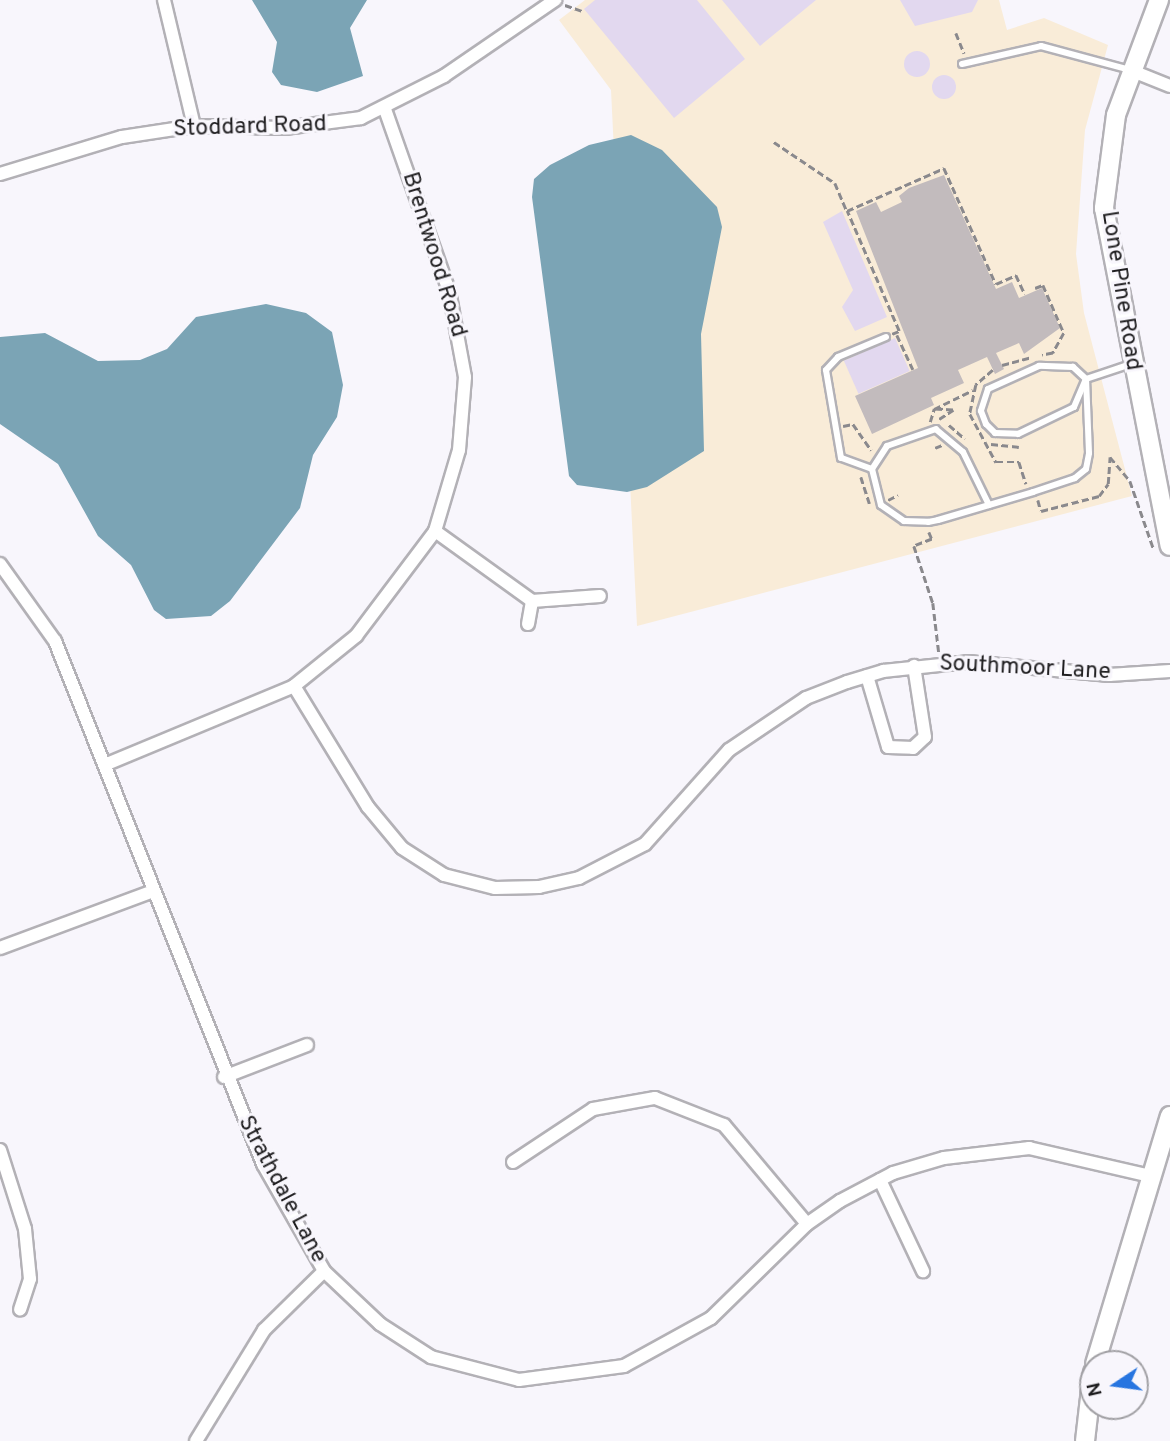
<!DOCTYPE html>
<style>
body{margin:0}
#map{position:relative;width:1170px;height:1441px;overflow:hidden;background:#f8f6fc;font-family:Overpass,sans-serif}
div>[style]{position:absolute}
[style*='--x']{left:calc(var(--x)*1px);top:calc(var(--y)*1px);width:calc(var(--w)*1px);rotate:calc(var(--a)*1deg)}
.education>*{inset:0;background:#f9ecd8}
.green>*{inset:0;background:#e2d8ef;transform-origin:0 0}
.round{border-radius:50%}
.water>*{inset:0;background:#7ba4b5}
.building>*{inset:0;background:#c2bbbd}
.path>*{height:2.5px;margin-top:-1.25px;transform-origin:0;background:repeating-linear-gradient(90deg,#8a898d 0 7px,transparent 0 10.5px)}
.roads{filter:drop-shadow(2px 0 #b3b1b6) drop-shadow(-2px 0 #b3b1b6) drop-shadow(0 2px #b3b1b6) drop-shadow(0 -2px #b3b1b6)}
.lane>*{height:6px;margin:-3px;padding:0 3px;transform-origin:3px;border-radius:3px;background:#fff}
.street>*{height:12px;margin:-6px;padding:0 6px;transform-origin:6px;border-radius:6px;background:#fff}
.secondary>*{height:18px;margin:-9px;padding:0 9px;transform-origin:9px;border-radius:9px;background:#fff}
span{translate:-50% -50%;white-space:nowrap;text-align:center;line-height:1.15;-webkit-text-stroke:6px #f8f6fc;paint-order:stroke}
.street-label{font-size:23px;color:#1f1e20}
.north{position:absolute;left:1079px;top:1350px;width:70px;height:70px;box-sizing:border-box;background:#f8f6fc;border:2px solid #a1a0a4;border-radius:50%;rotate:257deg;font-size:19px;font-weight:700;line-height:28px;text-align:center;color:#1f1e20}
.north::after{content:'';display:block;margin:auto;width:24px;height:32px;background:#2775e0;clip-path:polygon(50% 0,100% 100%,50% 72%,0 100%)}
</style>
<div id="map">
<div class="education">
<i style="clip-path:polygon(585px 0,999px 0,1007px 30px,1044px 18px,1108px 45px,1085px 130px,1076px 254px,1084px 313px,1132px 496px,637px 626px,611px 90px,559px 20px)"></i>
</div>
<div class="green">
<i style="clip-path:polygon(595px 0,697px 0,745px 59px,674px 118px,584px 9px)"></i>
<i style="clip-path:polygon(722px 0,816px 0,760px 46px)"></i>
<i style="clip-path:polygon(900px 0,978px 0,972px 12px,915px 26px)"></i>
<i class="round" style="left:904px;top:51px;width:26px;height:26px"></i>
<i class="round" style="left:932px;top:75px;width:24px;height:24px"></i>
<i style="clip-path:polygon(842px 211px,887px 317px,855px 331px,842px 307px,853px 290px,823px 222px)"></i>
<i style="left:895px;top:338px;width:36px;height:56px;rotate:66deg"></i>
</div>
<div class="water">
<i style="clip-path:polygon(252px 0,367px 0,350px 28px,363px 76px,317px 92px,281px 85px,272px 72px,277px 42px)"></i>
<i style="clip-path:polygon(631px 135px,662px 150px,717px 207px,722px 227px,701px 334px,704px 451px,647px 487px,627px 492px,577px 485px,569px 476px,532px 197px,534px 179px,550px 165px,589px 145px)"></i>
<i style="clip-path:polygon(266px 304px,306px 313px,332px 332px,343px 385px,337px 417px,313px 455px,300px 508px,230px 601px,211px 616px,166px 619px,154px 610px,131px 565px,98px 536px,58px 464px,0 424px,0 337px,45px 333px,98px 361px,140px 360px,167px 349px,196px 317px)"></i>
</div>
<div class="building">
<i style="clip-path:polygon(944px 175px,996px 289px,1012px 282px,1019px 298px,1042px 288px,1060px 328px,1024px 354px,1019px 343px,996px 353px,1004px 369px,995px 374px,987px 357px,958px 370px,964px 383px,931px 398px,934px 405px,872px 434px,855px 396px,918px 368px,856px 211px,876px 202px,881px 212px,902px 202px,899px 196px,909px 188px)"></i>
</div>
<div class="path">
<i style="--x:565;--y:5;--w:18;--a:19"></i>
<i style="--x:956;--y:33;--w:22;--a:68"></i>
<i style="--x:774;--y:142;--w:73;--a:33.9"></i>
<i style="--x:835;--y:183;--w:30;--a:67"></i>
<i style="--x:1035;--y:288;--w:9;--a:-21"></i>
<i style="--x:1043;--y:285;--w:52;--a:66.4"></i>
<i style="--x:1064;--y:333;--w:23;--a:119"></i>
<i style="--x:1053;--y:353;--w:11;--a:170"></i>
<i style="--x:892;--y:334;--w:8;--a:-23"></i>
<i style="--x:899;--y:331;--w:131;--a:-113.4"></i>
<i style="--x:847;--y:211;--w:106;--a:-23.9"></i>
<i style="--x:944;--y:168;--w:127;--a:65.9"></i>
<i style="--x:996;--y:284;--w:22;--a:-24"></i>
<i style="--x:1016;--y:275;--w:21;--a:65"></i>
<i style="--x:897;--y:335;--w:38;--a:65"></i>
<i style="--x:1002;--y:365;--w:31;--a:-15"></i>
<i style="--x:993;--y:370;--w:23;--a:139"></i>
<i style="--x:976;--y:385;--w:30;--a:102"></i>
<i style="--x:970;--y:414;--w:55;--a:61.6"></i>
<i style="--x:996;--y:462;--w:23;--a:0"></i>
<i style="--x:1019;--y:462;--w:23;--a:72"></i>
<i style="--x:939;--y:419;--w:17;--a:-33"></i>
<i style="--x:953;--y:410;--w:19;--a:-177"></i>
<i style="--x:934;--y:409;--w:43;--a:-26"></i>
<i style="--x:930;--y:422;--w:14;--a:-73"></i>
<i style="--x:949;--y:425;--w:21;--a:41"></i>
<i style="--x:843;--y:426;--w:10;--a:-11"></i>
<i style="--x:853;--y:424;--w:32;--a:55"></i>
<i style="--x:991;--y:444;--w:28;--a:6"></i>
<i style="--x:935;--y:448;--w:8;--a:-23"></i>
<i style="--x:861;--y:477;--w:28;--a:72"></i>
<i style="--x:888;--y:500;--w:11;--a:-27"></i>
<i style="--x:1038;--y:500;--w:11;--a:75"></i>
<i style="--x:1041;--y:511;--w:60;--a:-14.5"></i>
<i style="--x:1099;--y:496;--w:15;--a:-53"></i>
<i style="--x:1108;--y:484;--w:27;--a:-86"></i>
<i style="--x:1110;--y:457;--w:31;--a:50"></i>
<i style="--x:1130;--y:481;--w:73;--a:70.8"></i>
<i style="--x:929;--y:532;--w:8;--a:67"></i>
<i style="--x:932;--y:539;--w:19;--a:159"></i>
<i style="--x:914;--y:546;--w:60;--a:71.6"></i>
<i style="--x:933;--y:603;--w:50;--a:83.2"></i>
</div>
<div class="roads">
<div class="lane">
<i style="--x:962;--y:64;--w:81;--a:-12.8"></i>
<i style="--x:1041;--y:46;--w:92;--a:15.1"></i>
<i style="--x:872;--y:469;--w:33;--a:-160"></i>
<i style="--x:841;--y:458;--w:89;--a:-99.7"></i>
<i style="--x:826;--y:370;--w:18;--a:-47"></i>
<i style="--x:838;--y:357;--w:52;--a:-22.6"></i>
<i style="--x:989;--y:505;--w:59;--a:-116.1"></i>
<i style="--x:963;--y:452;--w:35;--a:-140"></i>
<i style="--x:936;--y:429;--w:52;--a:160.9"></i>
<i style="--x:887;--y:446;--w:27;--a:123"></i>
<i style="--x:872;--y:469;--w:37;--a:76"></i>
<i style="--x:881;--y:505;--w:28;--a:35"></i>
<i style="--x:904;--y:521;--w:24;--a:2"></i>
<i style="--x:928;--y:522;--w:10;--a:-11"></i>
<i style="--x:938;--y:520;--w:99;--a:-16.4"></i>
<i style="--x:1033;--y:492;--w:44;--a:-18.4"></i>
<i style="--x:1075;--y:478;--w:14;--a:-39"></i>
<i style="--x:1086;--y:469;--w:16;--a:-79"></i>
<i style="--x:1089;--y:453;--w:74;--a:-92.3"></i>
<i style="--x:1086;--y:379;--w:18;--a:-137"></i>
<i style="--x:1073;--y:367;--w:34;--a:-178"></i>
<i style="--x:1039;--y:366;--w:56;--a:155.7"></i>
<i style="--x:988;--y:389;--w:23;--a:108"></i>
<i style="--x:981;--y:411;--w:14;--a:69"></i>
<i style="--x:986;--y:424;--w:13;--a:45"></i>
<i style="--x:995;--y:433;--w:23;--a:2"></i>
<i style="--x:1018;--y:434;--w:62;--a:-25.7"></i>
<i style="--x:1074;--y:407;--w:30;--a:-67"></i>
<i style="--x:1086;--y:379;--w:47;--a:-18.4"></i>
</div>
<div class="street">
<i style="--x:164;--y:0;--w:130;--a:76.6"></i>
<i style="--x:1130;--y:70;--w:43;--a:21.8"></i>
<i style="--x:0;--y:174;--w:127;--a:-16.9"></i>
<i style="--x:122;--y:137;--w:73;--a:-8.7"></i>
<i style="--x:194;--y:126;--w:91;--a:1.3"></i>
<i style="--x:285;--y:128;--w:77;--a:-7.5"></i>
<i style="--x:361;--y:118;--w:93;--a:-26.8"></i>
<i style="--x:444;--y:76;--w:135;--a:-34.4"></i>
<i style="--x:435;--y:531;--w:120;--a:35.8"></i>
<i style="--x:532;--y:601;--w:68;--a:-4.2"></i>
<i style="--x:0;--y:564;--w:95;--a:54.5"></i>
<i style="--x:55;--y:641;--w:563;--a:68.31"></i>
<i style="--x:263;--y:1164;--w:123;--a:60.3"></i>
<i style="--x:324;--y:1271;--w:77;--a:43.4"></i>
<i style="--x:380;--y:1324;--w:61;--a:32.9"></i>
<i style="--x:431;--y:1357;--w:91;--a:14.6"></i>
<i style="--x:519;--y:1380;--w:106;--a:-7.6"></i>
<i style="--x:624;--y:1366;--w:99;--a:-28.9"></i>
<i style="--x:711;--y:1318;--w:134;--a:-44.4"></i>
<i style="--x:807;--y:1224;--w:40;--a:-34.9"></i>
<i style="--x:840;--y:1201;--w:60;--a:-27.8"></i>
<i style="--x:893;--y:1173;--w:53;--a:-16.4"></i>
<i style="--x:944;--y:1158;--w:86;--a:-6.7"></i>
<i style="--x:1029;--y:1148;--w:124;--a:13"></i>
<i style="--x:528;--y:624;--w:23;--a:-80"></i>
<i style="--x:867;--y:676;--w:74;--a:73.5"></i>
<i style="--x:888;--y:747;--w:25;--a:2"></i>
<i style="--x:913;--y:748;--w:16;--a:-43"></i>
<i style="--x:925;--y:737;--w:72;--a:-98.8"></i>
<i style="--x:294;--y:686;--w:142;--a:58.6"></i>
<i style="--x:368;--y:807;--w:53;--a:50.3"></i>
<i style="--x:402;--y:848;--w:50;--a:32.7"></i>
<i style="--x:444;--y:875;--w:53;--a:14.3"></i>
<i style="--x:495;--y:888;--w:44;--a:-1.3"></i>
<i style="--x:539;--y:887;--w:41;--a:-12.7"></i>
<i style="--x:579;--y:878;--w:74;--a:-27.3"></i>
<i style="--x:645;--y:844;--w:126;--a:-48.2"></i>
<i style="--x:729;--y:750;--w:93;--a:-34"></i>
<i style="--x:806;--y:698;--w:44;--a:-21.3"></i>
<i style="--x:847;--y:682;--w:38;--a:-17"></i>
<i style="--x:883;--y:671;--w:85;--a:-6"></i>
<i style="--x:968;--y:662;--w:142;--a:5.3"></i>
<i style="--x:1109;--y:675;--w:61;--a:-3.8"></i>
<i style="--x:107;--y:764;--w:203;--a:-22.6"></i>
<i style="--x:294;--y:686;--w:80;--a:-38.9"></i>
<i style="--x:356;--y:636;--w:131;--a:-53"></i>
<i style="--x:435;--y:531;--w:84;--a:-73.5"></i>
<i style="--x:459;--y:450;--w:73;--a:-85.3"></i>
<i style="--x:465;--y:377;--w:87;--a:-100.5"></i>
<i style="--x:449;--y:291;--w:193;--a:-109.4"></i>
<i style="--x:0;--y:948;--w:163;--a:-20.4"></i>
<i style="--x:224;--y:1077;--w:89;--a:-21.1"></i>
<i style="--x:0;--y:1150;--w:83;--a:72.4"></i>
<i style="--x:25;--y:1229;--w:50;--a:84.3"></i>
<i style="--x:30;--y:1279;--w:32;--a:108"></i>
<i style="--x:513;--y:1162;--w:96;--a:-33.5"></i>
<i style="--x:593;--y:1109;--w:63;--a:-10.1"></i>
<i style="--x:655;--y:1098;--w:74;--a:21.4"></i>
<i style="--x:724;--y:1125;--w:129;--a:50"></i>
<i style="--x:880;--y:1180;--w:101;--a:64.7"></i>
<i style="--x:196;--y:1441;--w:130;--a:-58.5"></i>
<i style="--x:264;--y:1330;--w:84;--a:-44.5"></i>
</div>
<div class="secondary">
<i style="--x:1159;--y:0;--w:123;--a:110.5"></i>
<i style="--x:1116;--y:115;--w:94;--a:97.4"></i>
<i style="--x:1104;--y:208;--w:344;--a:79"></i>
<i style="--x:1095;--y:1364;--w:259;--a:-73.2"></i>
<i style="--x:1085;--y:1441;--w:69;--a:-83.4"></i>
</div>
</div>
<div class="street-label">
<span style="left:250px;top:128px;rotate:-2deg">Stoddard Road</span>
<span style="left:433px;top:255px;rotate:73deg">Brentwood Road</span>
<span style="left:1120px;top:291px;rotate:81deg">Lone Pine Road</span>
<span style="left:1025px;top:669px;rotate:3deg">Southmoor Lane</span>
<span style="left:281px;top:1190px;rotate:62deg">Strathdale Lane</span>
</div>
<div class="north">N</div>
</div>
